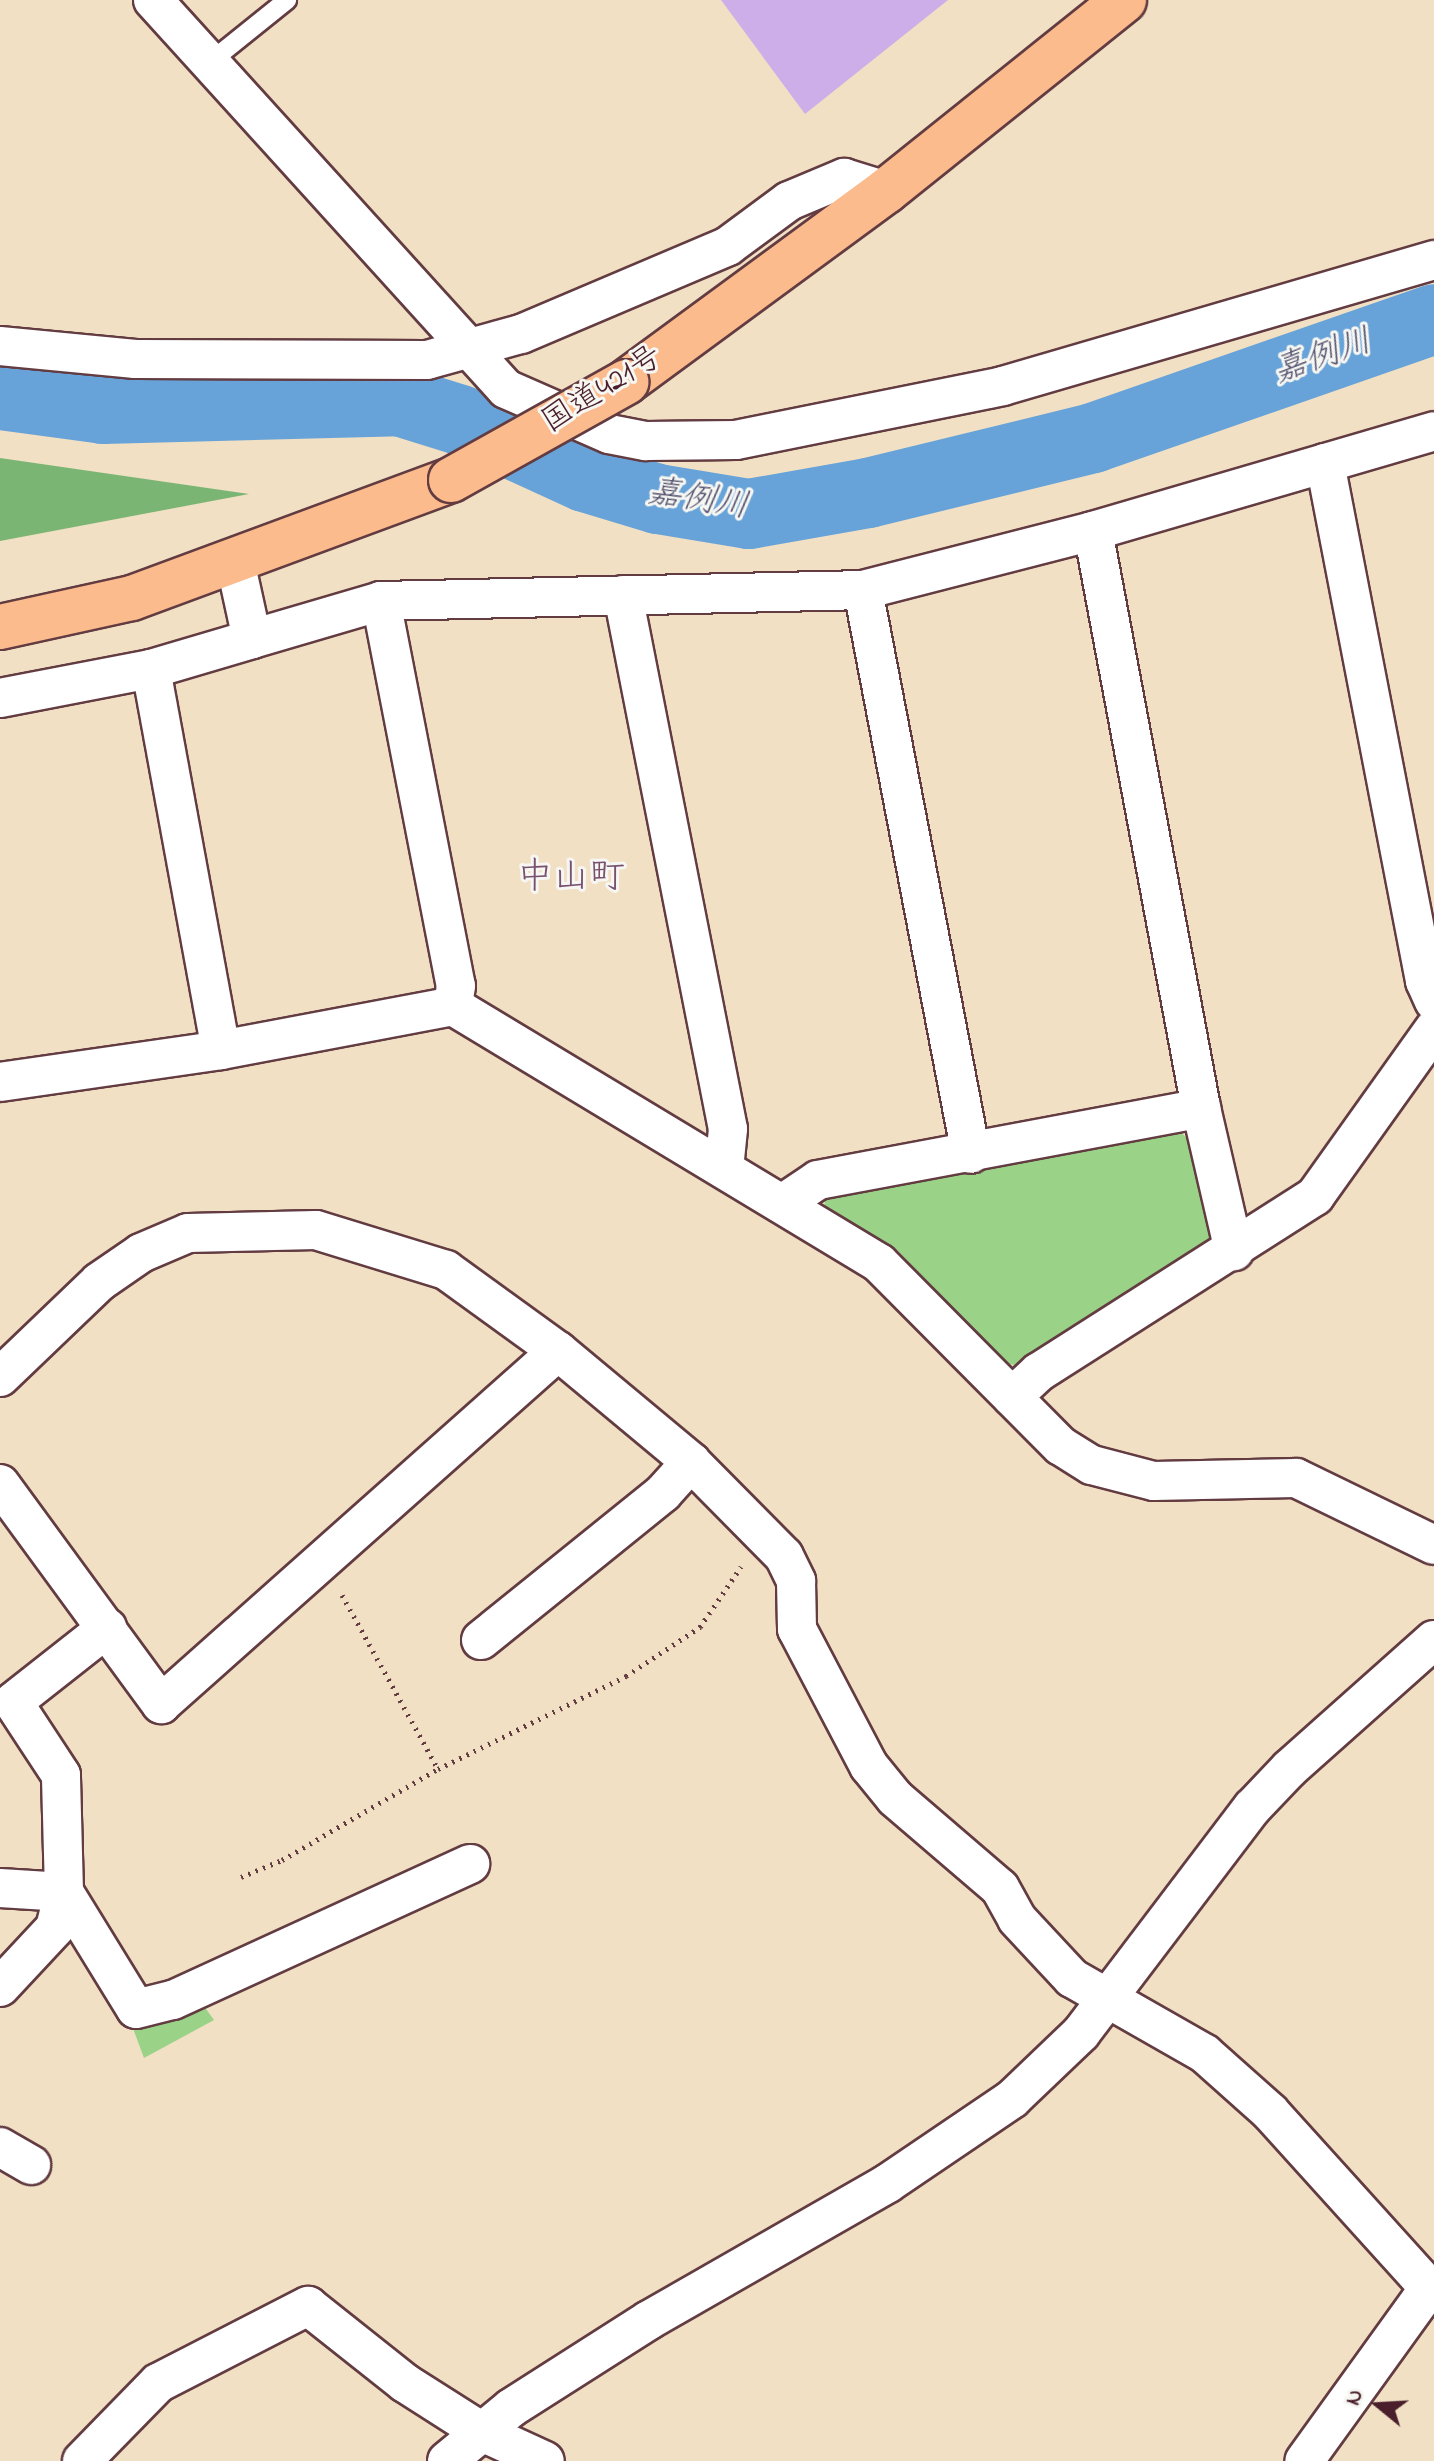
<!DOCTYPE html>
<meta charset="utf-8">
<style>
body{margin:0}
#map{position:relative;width:1434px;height:2461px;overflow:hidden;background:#f1e0c4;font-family:"Indie Flower","Klee One",sans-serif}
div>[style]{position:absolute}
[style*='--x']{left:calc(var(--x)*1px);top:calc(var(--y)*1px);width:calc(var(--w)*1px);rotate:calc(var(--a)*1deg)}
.green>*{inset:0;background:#9ad387}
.forest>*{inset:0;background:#7bb574}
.river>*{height:70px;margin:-35px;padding:0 35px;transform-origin:35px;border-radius:35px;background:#67a3d8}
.building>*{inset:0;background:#cdaee9}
.path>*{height:5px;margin-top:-2.5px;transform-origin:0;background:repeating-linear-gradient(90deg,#633c42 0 2px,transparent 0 8px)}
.roads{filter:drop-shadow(2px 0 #633c42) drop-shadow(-2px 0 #633c42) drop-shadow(0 2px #633c42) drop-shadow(0 -2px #633c42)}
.lane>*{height:18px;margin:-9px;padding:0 9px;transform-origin:9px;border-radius:9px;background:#fff}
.street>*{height:38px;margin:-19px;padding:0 19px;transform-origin:19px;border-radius:19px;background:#fff}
.highway>*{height:44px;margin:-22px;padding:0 22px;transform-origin:22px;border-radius:22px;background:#fbbb8c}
.bridges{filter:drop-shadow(2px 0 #633c42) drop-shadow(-2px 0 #633c42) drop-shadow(0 2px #633c42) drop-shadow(0 -2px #633c42)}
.highway-bridge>*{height:44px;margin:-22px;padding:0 22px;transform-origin:22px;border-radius:22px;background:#fbbb8c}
span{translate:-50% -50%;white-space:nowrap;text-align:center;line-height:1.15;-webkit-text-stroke:6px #f6f6f2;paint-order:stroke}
.street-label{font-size:32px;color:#4a1f2b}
.water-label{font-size:34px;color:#565470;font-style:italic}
.quarter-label{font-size:36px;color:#78516e}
.north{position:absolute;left:1338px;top:2365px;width:80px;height:80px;-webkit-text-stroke:6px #f6f6f2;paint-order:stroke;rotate:288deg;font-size:22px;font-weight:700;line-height:32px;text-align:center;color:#4a1f2b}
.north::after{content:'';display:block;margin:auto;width:28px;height:36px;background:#4a1f2b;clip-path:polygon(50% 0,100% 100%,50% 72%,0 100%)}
</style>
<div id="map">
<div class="green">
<i style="clip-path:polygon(1173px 1126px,1192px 1142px,1211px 1221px,1209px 1241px,1017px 1366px,1003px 1362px,897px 1250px,824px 1206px,827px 1193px)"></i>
<i style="clip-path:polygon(196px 1995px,214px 2020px,144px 2058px,128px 2015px)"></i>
</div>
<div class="forest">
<i style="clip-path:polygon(0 458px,249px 494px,0 541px)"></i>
</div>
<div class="river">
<i style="--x:0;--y:395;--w:104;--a:7.7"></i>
<i style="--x:103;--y:409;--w:296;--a:-1.5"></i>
<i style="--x:399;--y:401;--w:64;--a:17.3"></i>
<i style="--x:460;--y:420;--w:137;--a:24.5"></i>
<i style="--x:585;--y:477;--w:76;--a:16.8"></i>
<i style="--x:658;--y:499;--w:92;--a:9.4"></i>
<i style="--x:749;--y:514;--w:121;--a:-10"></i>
<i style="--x:868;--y:493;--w:232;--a:-13.7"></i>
<i style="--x:1093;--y:438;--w:361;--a:-19.2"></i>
</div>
<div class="building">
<i style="clip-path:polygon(721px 0,948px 0,805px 114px)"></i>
</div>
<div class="path">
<i style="--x:342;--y:1595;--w:199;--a:61.1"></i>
<i style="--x:241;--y:1877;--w:44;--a:-22.5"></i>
<i style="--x:282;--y:1860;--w:181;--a:-30.3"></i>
<i style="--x:438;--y:1769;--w:210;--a:-26.3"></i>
<i style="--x:626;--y:1676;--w:89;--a:-33.5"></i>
<i style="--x:700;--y:1627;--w:73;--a:-55.7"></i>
</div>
<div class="roads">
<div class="lane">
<i style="--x:210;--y:62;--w:99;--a:-38.8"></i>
</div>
<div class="street">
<i style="--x:153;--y:0;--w:525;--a:47.78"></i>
<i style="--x:506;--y:389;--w:112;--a:23.6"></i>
<i style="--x:609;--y:434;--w:38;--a:11"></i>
<i style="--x:646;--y:441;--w:90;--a:-0.6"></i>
<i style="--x:736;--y:440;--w:272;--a:-11.4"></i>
<i style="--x:1003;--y:386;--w:449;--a:-16.3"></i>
<i style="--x:0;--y:346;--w:136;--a:5.5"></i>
<i style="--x:135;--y:359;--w:292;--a:0.2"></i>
<i style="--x:427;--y:360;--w:98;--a:-15.5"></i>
<i style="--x:521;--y:334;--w:225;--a:-23"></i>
<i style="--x:728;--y:246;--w:76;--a:-36.4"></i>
<i style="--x:789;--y:201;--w:60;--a:-22.7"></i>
<i style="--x:844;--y:178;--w:44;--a:17.2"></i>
<i style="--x:1325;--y:463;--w:528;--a:79.07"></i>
<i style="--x:1425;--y:981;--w:22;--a:66"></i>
<i style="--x:1093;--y:531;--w:587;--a:79.4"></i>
<i style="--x:1201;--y:1108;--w:147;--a:77"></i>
<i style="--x:235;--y:561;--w:80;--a:77.7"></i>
<i style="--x:252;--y:639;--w:134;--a:-16.4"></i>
<i style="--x:381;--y:601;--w:482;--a:-1.3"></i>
<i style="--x:863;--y:590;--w:574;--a:79.16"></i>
<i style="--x:863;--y:590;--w:237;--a:-14.4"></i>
<i style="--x:1093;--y:531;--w:355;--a:-16.3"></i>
<i style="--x:623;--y:595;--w:544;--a:78.88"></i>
<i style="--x:728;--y:1129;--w:40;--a:95.7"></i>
<i style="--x:381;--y:601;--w:392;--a:79"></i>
<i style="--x:456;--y:986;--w:20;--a:99"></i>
<i style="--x:151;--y:669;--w:387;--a:79.6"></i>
<i style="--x:0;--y:698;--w:154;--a:-10.9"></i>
<i style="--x:151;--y:669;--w:105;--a:-16.5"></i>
<i style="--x:0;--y:1082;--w:223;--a:-8.2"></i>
<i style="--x:221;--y:1050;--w:236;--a:-10.7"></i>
<i style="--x:453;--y:1006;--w:498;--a:31.1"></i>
<i style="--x:879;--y:1263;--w:258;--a:45.2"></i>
<i style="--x:1061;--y:1446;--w:36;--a:32"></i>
<i style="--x:1092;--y:1465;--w:64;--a:14.5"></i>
<i style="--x:1154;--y:1481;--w:142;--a:-1.2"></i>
<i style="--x:1296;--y:1478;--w:153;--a:25.9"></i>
<i style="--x:782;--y:1204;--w:43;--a:-33.7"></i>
<i style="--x:818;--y:1180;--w:390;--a:-10.6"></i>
<i style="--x:0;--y:1377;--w:137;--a:-43.8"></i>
<i style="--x:99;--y:1282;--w:51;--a:-34.6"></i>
<i style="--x:141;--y:1253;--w:51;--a:-23.1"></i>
<i style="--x:188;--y:1233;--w:128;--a:-1.3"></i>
<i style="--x:316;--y:1230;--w:136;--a:17.1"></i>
<i style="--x:446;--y:1270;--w:138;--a:35.9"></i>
<i style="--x:558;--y:1351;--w:173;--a:39.8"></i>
<i style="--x:691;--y:1462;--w:132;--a:45.3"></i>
<i style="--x:784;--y:1556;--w:28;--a:64"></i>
<i style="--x:796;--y:1581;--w:48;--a:88.8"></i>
<i style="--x:797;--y:1629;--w:155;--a:62.3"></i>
<i style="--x:869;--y:1766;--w:41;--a:50.9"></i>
<i style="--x:895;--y:1798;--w:138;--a:40.6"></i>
<i style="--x:1000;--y:1888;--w:35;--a:61"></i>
<i style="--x:1017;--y:1919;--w:81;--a:47"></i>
<i style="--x:1072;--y:1978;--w:153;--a:29.7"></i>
<i style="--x:1205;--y:2054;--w:87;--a:41.7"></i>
<i style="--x:1270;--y:2112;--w:237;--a:47.9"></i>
<i style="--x:1429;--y:2288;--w:213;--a:125.8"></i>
<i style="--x:1012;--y:1397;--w:37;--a:-43"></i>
<i style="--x:1039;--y:1372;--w:327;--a:-32.5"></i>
<i style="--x:1315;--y:1196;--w:205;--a:-54.5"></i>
<i style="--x:0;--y:1484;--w:273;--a:53.8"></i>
<i style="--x:161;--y:1704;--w:531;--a:-41.64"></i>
<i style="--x:481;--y:1640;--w:234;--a:-38.9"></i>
<i style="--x:663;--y:1493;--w:42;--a:-47.9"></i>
<i style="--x:0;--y:1888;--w:64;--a:3.6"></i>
<i style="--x:64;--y:1892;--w:137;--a:58.4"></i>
<i style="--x:136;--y:2009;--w:38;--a:-14"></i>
<i style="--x:173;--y:2000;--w:327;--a:-24.6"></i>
<i style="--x:0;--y:1987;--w:81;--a:-47"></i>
<i style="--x:55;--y:1928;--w:37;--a:-76"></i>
<i style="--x:64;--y:1892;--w:117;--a:-91.5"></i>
<i style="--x:61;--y:1775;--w:87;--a:-123.3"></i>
<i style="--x:13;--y:1702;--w:120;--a:-38.2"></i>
<i style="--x:0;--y:2147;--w:36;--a:30"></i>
<i style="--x:82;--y:2461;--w:109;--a:-45.7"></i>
<i style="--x:158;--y:2383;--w:169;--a:-27.2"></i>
<i style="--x:308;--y:2306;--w:124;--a:38.4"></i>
<i style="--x:405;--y:2383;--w:91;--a:32.5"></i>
<i style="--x:482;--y:2432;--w:69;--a:24.7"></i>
<i style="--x:447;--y:2461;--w:83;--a:-39.6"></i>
<i style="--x:511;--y:2408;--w:164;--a:-32.5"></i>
<i style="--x:649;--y:2320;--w:275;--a:-29.8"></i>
<i style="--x:888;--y:2183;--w:150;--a:-34.1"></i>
<i style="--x:1012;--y:2099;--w:95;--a:-43.7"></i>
<i style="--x:1081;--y:2033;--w:283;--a:-52.8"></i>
<i style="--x:1252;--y:1808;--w:54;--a:-46.5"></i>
<i style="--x:1289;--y:1769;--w:194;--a:-41.7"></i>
</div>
<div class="highway">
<i style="--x:626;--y:382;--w:323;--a:-36.3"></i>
<i style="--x:886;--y:191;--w:305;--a:-38.7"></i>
<i style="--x:0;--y:627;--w:135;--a:-12.4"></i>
<i style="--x:132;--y:598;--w:340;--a:-20.3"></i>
</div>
</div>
<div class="bridges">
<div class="highway-bridge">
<i style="--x:451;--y:480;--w:201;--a:-29.2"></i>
</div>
</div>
<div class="street-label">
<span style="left:603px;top:391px;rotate:-32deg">国道421号</span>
</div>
<div class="water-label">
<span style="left:1323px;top:358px;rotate:-19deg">嘉例川</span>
<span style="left:698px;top:501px;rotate:9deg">嘉例川</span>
</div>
<div class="quarter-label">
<span style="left:571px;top:879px">中山町</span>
</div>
<div class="north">N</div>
</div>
